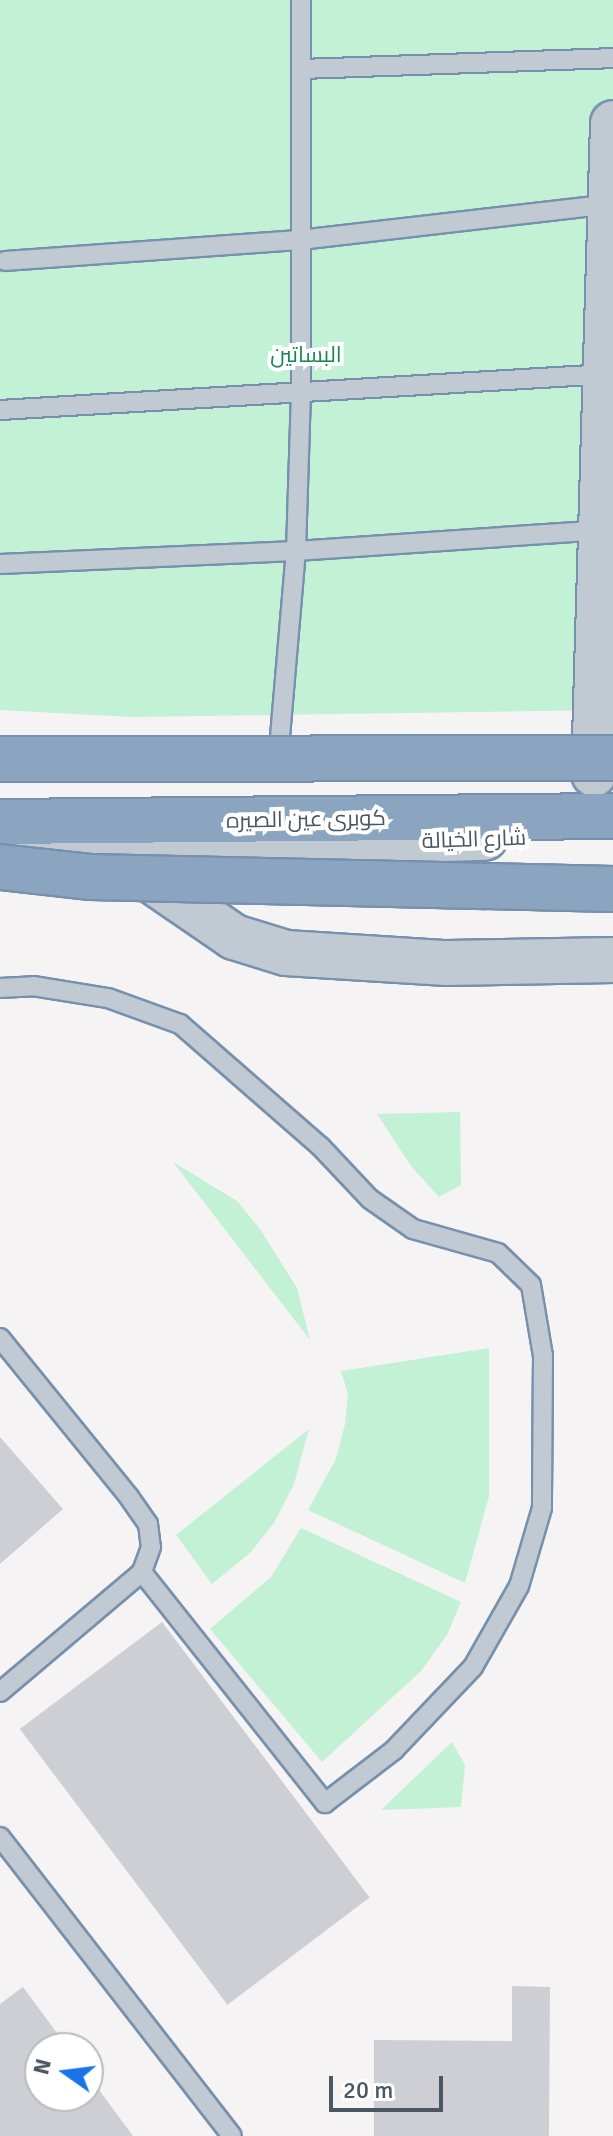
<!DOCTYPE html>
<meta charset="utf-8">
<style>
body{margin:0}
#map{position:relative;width:613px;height:2136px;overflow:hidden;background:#f5f3f3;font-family:Signika,Cairo,sans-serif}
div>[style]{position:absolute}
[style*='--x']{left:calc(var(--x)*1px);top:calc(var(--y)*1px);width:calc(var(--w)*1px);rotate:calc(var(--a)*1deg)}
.green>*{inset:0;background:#c3f1d5}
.building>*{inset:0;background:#cdcfd5;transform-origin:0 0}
.roads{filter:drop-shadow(2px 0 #7690ad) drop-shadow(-2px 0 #7690ad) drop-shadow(0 2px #7690ad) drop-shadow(0 -2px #7690ad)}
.service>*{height:18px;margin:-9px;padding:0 9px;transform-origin:9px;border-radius:9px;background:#c1cad2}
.tertiary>*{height:44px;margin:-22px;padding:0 22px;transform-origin:22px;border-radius:22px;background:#c1cad2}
.motorway>*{height:44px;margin:-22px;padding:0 22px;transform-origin:22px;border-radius:22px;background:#8ba5c1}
.bridges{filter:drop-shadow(2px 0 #7690ad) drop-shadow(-2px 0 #7690ad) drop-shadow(0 2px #7690ad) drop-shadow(0 -2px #7690ad)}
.motorway-bridge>*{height:44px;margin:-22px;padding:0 22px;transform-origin:22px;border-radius:22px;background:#8ba5c1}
span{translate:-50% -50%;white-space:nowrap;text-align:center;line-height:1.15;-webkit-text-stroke:8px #fff;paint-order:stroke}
.park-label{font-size:22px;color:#17864f}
.street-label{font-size:22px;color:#4a5661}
.north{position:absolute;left:24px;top:2032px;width:80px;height:80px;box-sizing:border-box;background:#fff;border:2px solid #b7bbc0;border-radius:50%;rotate:284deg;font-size:22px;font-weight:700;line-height:32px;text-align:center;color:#4a5661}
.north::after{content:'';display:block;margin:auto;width:28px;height:36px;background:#1a73e8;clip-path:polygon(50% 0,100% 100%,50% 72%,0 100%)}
.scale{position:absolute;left:329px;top:2076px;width:114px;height:36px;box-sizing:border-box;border:4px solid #4a5661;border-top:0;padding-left:10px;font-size:24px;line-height:28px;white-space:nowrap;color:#4a5661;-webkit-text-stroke:6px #fff;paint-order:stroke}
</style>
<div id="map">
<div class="green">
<i style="clip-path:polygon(0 0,613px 0,613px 710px,132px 717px,0 710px)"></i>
<i style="clip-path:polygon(460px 1112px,461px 1185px,439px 1197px,411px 1166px,377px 1114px)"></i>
<i style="clip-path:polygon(173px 1162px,237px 1201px,260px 1229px,297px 1288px,310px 1340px)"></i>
<i style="clip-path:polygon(489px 1348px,489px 1496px,465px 1583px,308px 1510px,336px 1459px,345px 1424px,348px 1394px,341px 1371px)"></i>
<i style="clip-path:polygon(309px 1429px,294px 1484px,274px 1523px,250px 1553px,212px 1584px,176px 1535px)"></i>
<i style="clip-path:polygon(301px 1528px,461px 1602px,447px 1635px,421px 1671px,322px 1762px,210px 1629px,271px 1577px)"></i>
<i style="clip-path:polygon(452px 1742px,465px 1765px,461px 1807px,381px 1810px)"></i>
</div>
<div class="building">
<i style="clip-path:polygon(0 1437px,63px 1509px,0 1564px)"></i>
<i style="left:162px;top:1622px;width:345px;height:178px;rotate:53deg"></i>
<i style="clip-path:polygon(512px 1986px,550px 1987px,549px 2136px,374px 2136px,374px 2040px,512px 2041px)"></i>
<i style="clip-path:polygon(23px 1987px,68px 2048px,40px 2048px,40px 2096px,88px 2096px,88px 2075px,133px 2136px,0 2136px,0 2004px)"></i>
</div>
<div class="roads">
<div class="service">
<i style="--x:301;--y:69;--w:312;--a:-2"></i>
<i style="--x:5;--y:261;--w:296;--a:-4.1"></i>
<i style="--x:300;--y:240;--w:312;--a:-6.6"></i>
<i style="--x:0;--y:410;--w:609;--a:-3.39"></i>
<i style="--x:0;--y:564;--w:296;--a:-2.5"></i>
<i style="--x:296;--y:551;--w:307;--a:-3.9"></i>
<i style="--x:278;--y:760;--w:210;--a:-85.1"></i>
<i style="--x:296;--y:551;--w:156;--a:-88.2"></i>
<i style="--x:301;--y:395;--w:395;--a:-90"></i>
<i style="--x:0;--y:988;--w:33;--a:-3"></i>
<i style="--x:33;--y:986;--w:76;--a:9.1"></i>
<i style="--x:108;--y:998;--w:77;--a:19.9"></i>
<i style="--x:180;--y:1024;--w:186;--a:41.1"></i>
<i style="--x:320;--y:1146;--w:73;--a:46.7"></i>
<i style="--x:370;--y:1199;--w:52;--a:34.9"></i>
<i style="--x:413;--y:1229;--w:88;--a:15.8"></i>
<i style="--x:498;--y:1253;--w:46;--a:44.1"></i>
<i style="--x:531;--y:1285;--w:72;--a:80.4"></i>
<i style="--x:543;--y:1356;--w:152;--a:90.4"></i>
<i style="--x:542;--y:1508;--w:81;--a:106.4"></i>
<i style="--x:519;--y:1586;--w:93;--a:119.6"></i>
<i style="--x:473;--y:1667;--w:115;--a:133.6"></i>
<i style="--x:394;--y:1750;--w:87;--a:142.5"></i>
<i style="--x:325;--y:1803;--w:295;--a:-128.4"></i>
<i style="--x:0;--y:1338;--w:205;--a:50.9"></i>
<i style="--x:129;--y:1497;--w:33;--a:55"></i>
<i style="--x:148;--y:1524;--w:23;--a:83"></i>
<i style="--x:151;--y:1547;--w:27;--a:110"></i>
<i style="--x:142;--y:1572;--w:186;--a:139.8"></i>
<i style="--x:0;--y:1837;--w:378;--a:52.2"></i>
</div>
<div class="tertiary">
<i style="--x:594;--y:774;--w:651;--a:-88.33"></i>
<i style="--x:0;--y:844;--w:107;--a:2.7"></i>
<i style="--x:107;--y:849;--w:378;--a:-1.7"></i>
<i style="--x:135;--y:869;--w:120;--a:34.5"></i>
<i style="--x:234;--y:937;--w:54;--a:17.1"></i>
<i style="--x:286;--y:953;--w:161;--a:3.6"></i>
<i style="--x:447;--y:963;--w:166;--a:-1"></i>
</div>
<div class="motorway">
<i style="--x:0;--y:822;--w:613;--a:-0.56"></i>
</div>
</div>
<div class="bridges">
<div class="motorway-bridge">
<i style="--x:0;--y:759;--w:613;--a:-0.09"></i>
<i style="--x:0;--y:867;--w:92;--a:6.3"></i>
<i style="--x:91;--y:877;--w:522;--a:1.32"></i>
</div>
</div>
<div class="park-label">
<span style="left:306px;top:355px">البساتين</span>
</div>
<div class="street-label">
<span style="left:306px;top:819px;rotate:-1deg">كوبرى عين الصيره</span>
<span style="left:474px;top:839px;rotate:-2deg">شارع الخيالة</span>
</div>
<div class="north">N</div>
<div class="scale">20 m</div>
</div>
